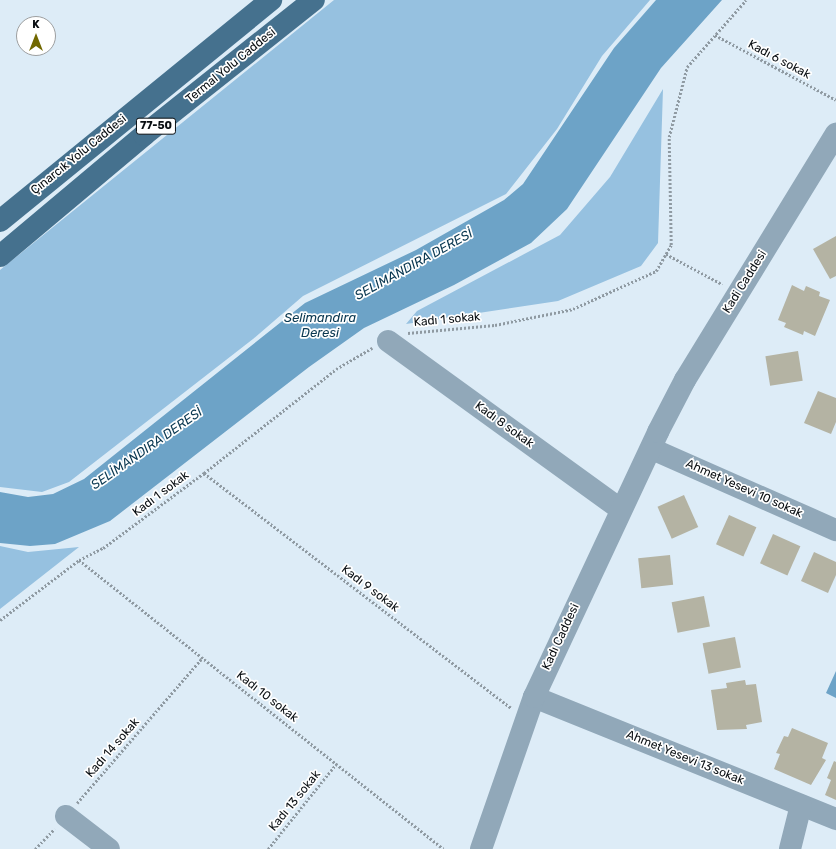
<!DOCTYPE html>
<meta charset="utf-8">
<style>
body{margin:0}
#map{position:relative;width:836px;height:849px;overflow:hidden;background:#ddecf7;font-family:Rubik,sans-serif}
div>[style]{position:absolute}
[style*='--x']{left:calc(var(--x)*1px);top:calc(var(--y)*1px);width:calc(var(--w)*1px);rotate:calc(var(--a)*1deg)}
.green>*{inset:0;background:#96c1e0}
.water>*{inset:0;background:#6da3c7}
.building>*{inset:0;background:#b4b3a3;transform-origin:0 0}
.path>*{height:2.5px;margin-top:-1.25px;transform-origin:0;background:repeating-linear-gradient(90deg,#8f9aa2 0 2px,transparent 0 4px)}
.minor>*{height:22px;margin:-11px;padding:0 11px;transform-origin:11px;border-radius:11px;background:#91a8b9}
.major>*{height:22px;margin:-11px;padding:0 11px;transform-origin:11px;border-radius:11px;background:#45718e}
span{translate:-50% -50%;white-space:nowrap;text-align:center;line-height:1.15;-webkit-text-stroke:3.5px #fff;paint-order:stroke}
.shield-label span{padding:1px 3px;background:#fff;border:1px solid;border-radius:3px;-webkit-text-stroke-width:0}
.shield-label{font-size:11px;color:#090e12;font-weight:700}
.street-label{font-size:12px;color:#090e12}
.water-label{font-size:13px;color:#093750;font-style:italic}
.north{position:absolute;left:16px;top:16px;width:40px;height:40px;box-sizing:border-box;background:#fff;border:1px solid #9d9fa0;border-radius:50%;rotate:0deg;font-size:11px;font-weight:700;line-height:16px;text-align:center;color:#090e12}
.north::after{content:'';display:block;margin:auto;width:14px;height:18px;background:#716800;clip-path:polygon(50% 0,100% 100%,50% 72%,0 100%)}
</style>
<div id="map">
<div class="green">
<i style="clip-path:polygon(334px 0,650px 0,602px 56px,557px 129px,506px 194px,303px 296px,253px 339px,69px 482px,42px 492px,0 487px,0 270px)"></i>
<i style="clip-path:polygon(663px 89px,658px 243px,641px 266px,558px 301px,406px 324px,417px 311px,560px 235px,610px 177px)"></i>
<i style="clip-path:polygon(0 546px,28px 552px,79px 547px,0 609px)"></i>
</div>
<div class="water">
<i style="clip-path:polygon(656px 0,722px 0,661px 68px,567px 209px,531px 243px,454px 285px,364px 328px,309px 367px,110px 521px,55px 544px,30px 546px,0 543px,0 492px,28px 497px,53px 494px,84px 479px,305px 303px,416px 250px,504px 200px,523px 184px,614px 48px)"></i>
<i style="clip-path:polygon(836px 671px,836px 698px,826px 693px)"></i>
</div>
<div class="building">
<i style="clip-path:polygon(836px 236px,836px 276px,830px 279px,813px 249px)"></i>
<i style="clip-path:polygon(792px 285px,804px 291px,806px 286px,820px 292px,819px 296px,830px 300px,815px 336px,804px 331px,803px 335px,784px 327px,786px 323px,778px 320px)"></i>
<i style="left:798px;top:351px;width:30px;height:33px;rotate:81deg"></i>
<i style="clip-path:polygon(818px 391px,836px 398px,836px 422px,831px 434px,804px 423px)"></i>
<i style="left:684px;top:495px;width:35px;height:29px;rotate:66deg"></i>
<i style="left:729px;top:515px;width:30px;height:32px;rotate:24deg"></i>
<i style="left:773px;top:534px;width:30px;height:32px;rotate:24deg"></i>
<i style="clip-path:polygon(814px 552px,836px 562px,836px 575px,828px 593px,801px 581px)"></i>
<i style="left:670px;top:555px;width:30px;height:32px;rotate:84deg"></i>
<i style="left:704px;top:596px;width:31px;height:33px;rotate:79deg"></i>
<i style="left:735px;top:637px;width:31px;height:33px;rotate:79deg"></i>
<i style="clip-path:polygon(745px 680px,746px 685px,756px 684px,762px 722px,746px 725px,747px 729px,717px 730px,711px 690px,727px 688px,726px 683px)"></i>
<i style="clip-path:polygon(792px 728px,828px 743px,822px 758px,826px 760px,811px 785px,774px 769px,780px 754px,776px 753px,784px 736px,788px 737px)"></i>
<i style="clip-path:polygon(834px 761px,836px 762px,836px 800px,825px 795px,831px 780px,827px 778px)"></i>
</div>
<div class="path">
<i style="--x:715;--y:35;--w:137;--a:28.2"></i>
<i style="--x:666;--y:254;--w:64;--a:28.2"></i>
<i style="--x:408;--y:333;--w:87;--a:-5.3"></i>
<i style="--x:495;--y:325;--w:80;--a:-11.6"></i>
<i style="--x:573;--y:309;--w:91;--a:-24.6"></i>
<i style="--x:656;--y:271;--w:30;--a:-60"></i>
<i style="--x:671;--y:245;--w:108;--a:-91.1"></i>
<i style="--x:669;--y:137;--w:72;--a:-75.6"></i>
<i style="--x:687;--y:67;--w:89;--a:-48.6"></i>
<i style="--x:204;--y:473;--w:387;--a:37.4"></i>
<i style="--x:79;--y:560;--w:465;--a:38.4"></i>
<i style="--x:0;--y:620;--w:99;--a:-37.2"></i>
<i style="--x:79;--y:560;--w:27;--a:-27"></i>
<i style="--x:103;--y:548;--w:126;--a:-36.6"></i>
<i style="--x:204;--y:473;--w:168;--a:-38.2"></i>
<i style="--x:336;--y:369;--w:42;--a:-30.3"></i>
<i style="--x:77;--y:803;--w:191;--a:-49.2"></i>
<i style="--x:35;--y:849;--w:28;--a:-46"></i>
<i style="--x:268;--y:849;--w:109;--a:-51.3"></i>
</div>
<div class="minor">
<i style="--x:388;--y:341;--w:286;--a:35.9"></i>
<i style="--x:652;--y:449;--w:201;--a:23.8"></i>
<i style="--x:534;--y:697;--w:326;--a:22"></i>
<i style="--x:66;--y:816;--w:54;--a:37.5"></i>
<i style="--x:481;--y:849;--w:161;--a:-70.8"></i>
<i style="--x:534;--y:697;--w:293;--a:-64.9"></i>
<i style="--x:658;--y:432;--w:59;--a:-62.6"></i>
<i style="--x:685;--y:380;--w:289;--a:-58.5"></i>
<i style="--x:790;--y:849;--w:45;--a:-76"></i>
</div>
<div class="major">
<i style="--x:0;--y:221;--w:350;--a:-39.2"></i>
<i style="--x:0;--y:256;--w:188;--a:-40"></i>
<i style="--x:144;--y:135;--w:217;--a:-38.5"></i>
</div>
<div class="shield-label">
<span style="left:156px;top:126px">77-50</span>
</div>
<div class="street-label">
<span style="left:779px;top:60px;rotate:28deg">Kadı 6 sokak</span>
<span style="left:231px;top:66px;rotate:-39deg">Termal Yolu Caddesi</span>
<span style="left:79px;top:155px;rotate:-39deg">Çınarcık Yolu Caddesi</span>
<span style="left:745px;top:282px;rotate:-58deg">Kadi Caddesi</span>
<span style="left:447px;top:320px;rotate:-5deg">Kadı 1 sokak</span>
<span style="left:504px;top:425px;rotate:36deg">Kadı 8 sokak</span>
<span style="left:744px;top:489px;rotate:24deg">Ahmet Yesevi 10 sokak</span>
<span style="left:161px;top:494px;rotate:-37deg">Kadı 1 sokak</span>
<span style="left:370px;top:589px;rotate:37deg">Kadı 9 sokak</span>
<span style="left:561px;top:637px;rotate:-65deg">Kadı Caddesi</span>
<span style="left:267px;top:697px;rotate:38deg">Kadı 10 sokak</span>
<span style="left:113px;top:748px;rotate:-49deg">Kadı 14 sokak</span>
<span style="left:685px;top:758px;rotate:22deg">Ahmet Yesevi 13 sokak</span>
<span style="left:295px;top:801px;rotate:-51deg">Kadı 13 sokak</span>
</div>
<div class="water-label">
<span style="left:414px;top:265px;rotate:-29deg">SELİMANDIRA DERESİ</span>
<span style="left:320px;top:326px">Selimandıra<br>Deresi</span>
<span style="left:147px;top:449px;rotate:-35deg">SELİMANDIRA DERESİ</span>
</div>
<div class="north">K</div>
</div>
